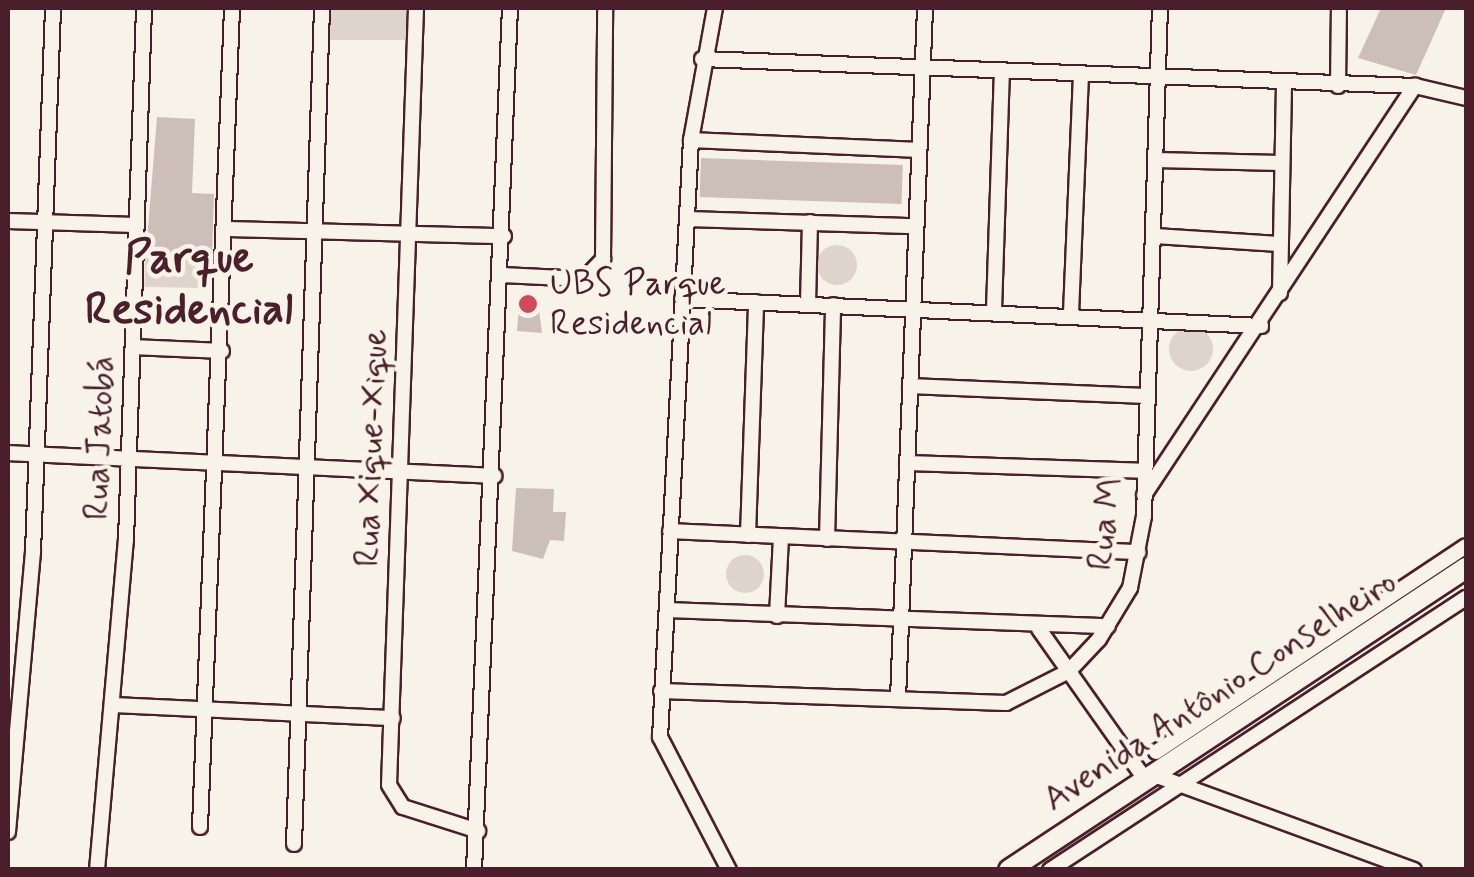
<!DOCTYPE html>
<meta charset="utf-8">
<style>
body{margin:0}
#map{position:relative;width:1474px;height:877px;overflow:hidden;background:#f7f3e8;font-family:Mynerve,sans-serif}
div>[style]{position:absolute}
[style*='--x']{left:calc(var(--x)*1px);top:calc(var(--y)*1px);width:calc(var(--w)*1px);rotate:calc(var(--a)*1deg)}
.green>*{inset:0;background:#ded4cc;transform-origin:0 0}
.round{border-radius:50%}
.building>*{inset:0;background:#ccbfb9;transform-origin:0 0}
.roads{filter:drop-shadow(2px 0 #4a1f2b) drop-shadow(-2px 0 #4a1f2b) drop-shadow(0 2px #4a1f2b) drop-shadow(0 -2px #4a1f2b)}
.street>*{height:14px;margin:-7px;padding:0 7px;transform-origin:7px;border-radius:7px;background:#f7f3e8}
.secondary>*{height:20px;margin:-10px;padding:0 10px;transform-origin:10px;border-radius:10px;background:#f7f3e8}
.dots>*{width:28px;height:28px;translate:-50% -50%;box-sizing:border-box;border:5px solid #f7f3e8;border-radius:50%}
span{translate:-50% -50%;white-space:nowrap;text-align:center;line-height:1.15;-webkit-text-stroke:9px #f7f3e8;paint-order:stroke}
.poi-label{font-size:35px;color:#4a1f2b}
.left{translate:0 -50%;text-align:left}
.street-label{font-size:35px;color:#4a1f2b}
.district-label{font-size:45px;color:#4a1f2b;font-weight:700}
.frame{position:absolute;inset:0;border:10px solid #4a1f2b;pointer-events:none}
</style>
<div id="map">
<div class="green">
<i style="left:327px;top:8px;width:84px;height:32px"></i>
<i class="round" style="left:817px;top:245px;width:40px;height:40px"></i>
<i style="left:145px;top:255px;width:57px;height:32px;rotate:1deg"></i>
<i class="round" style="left:1169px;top:327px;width:44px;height:44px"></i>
<i class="round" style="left:726px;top:555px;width:38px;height:38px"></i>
</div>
<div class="building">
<i style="clip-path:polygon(1381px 8px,1446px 8px,1416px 75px,1358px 58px)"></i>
<i style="clip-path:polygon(157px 117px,195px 119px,192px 193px,214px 194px,212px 255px,146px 253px)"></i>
<i style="left:701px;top:158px;width:202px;height:39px;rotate:2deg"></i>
<i style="clip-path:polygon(520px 294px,537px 295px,542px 333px,517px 331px)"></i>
<i style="clip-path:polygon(516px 488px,554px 489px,553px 512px,566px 512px,564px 541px,550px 540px,543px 559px,512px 551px)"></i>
</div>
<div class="roads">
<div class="street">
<i style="--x:416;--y:8;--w:777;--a:91.99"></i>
<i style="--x:389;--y:785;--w:26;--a:58"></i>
<i style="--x:403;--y:807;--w:79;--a:17.7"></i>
<i style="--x:715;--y:8;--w:134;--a:100.3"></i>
<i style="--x:691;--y:140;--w:598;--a:92.97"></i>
<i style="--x:660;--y:737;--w:150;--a:62.6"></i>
<i style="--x:702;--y:59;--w:714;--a:2.17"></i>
<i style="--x:1415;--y:86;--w:52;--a:13.2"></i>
<i style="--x:1338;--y:86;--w:78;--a:-89.3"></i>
<i style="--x:691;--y:140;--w:228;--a:2.5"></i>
<i style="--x:1156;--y:160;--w:124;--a:1.4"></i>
<i style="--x:687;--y:219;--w:229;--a:1.8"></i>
<i style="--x:8;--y:221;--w:127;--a:1.8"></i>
<i style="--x:228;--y:229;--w:276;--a:1.5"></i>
<i style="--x:1155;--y:236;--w:124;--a:3.7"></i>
<i style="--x:502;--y:275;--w:82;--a:2.8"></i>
<i style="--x:584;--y:279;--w:28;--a:-46"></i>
<i style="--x:603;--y:259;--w:251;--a:-89.5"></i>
<i style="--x:1280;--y:293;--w:209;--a:-88.9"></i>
<i style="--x:682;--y:299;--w:580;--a:2.67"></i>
<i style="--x:808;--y:304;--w:82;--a:-88.6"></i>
<i style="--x:994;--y:310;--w:237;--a:-88.1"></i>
<i style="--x:1071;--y:313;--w:236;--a:-87.6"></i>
<i style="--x:133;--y:347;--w:89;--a:2.6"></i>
<i style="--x:910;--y:386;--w:235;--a:2.4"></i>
<i style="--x:8;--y:453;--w:487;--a:2.7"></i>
<i style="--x:907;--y:463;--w:236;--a:1.9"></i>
<i style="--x:1144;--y:495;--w:491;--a:-56.5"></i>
<i style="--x:670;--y:531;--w:469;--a:2.6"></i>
<i style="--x:748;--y:535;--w:233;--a:-88"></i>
<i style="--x:827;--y:539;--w:234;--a:-88.5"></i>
<i style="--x:667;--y:610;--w:441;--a:2.1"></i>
<i style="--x:777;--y:616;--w:79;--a:-87.1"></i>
<i style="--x:1039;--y:629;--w:184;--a:54.8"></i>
<i style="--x:661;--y:691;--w:345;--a:2"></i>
<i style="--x:1006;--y:703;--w:71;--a:-26.9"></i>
<i style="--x:1069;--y:671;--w:44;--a:-46.8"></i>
<i style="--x:1099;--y:639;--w:60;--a:-58.7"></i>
<i style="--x:1130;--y:588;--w:73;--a:-79"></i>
<i style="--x:1144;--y:516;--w:508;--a:-88.2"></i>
<i style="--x:898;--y:699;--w:692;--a:-87.76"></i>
<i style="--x:115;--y:705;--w:278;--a:2.7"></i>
<i style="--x:1156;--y:752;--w:372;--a:-33.6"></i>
<i style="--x:1154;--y:775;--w:277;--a:20.1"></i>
<i style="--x:200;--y:827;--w:820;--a:-87.76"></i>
<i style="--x:8;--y:832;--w:281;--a:-84.9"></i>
<i style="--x:33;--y:552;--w:544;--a:-87.89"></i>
<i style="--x:294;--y:844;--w:836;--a:-88.08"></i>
<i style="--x:97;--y:870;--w:331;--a:-85"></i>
<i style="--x:126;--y:540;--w:532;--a:-88.06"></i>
<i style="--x:474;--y:870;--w:863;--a:-87.61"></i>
<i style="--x:1050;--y:870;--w:497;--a:-33.2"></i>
</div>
<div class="secondary">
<i style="--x:1009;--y:870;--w:548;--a:-33.46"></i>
</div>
</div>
<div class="dots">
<i style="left:528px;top:304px;background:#d1495b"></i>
</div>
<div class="poi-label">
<span class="left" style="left:550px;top:304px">UBS Parque<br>Residencial</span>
</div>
<div class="street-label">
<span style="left:100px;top:438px;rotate:-88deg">Rua Jatobá</span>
<span style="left:372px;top:448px;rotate:-88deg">Rua Xique-Xique</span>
<span style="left:1106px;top:524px;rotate:-83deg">Rua M</span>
<span style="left:1220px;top:691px;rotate:-33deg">Avenida Antônio Conselheiro</span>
</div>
<div class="district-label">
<span style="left:189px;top:285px">Parque<br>Residencial</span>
</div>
<div class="frame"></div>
</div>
